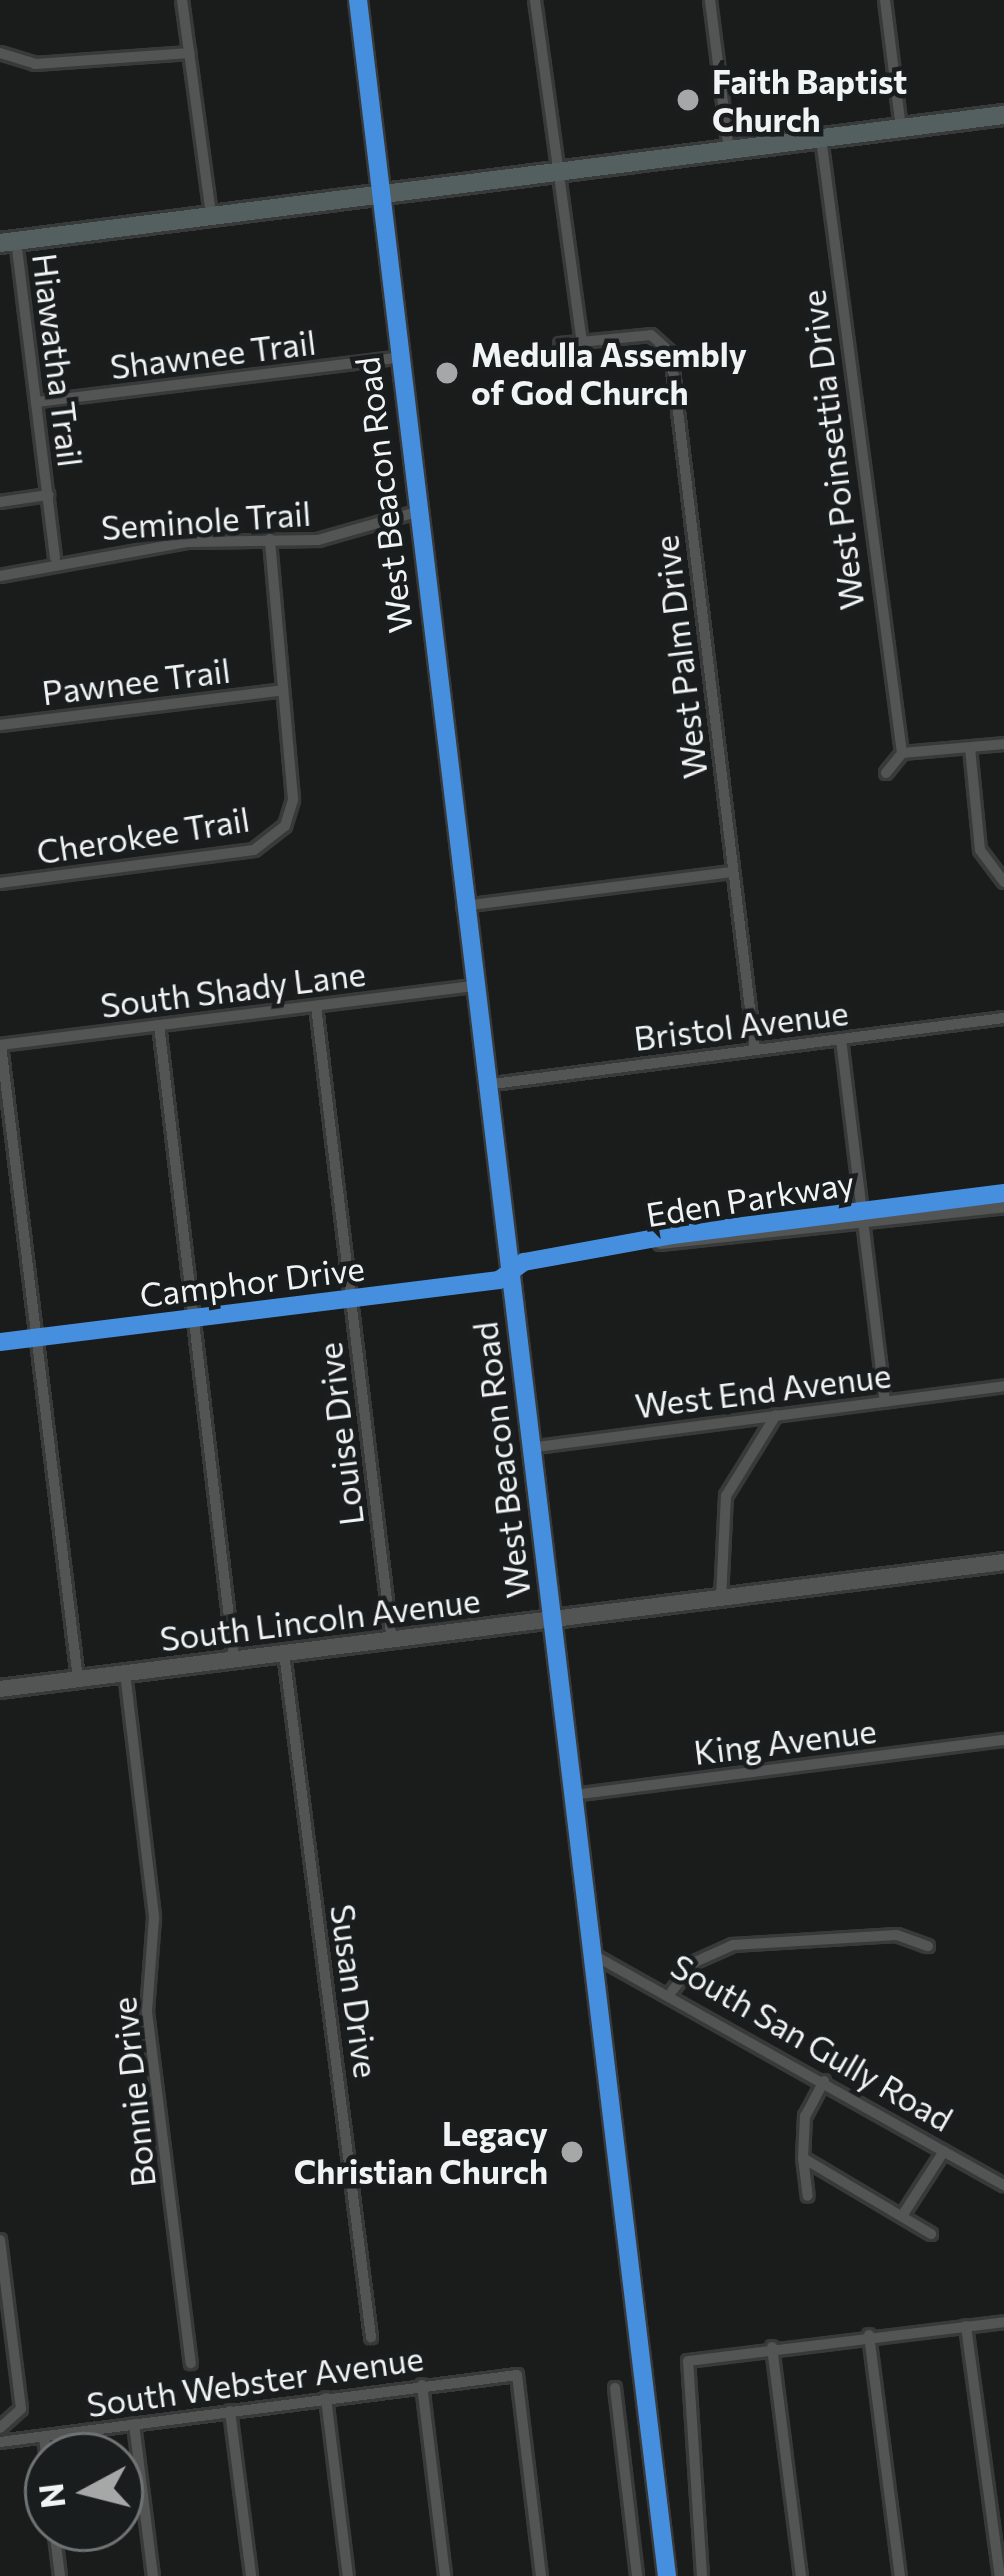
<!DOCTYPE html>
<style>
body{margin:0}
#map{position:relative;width:1004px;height:2576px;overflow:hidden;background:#1a1c1c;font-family:Commissioner,sans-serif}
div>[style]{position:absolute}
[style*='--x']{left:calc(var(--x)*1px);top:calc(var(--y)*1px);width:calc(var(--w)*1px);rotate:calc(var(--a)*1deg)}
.roads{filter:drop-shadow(3px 0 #383939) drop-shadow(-3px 0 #383939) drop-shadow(0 3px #383939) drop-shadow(0 -3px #383939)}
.street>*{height:10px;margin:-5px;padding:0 5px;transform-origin:5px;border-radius:5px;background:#535555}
.secondary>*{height:16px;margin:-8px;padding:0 8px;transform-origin:8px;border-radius:8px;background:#535555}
.primary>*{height:18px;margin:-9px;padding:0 9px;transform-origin:9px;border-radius:9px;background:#545f5f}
.cycleway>*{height:18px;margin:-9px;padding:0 9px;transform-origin:9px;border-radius:9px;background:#468fdf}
.dots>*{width:33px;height:33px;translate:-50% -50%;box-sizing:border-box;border:6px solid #191d1d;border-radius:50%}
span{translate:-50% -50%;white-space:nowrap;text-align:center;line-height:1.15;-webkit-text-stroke:9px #191d1d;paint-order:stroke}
.poi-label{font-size:33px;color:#f1f4f4;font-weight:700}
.left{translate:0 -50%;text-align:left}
.right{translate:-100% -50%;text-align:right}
.street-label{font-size:33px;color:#f1f4f4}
.north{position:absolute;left:24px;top:2432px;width:120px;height:120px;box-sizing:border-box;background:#191d1d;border:3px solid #6f7373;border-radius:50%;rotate:263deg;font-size:33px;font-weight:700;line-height:48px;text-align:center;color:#f1f4f4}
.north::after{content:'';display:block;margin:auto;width:42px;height:54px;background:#a6a8a8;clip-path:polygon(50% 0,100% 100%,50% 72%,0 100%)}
</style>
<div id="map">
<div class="roads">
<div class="street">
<i style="--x:182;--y:0;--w:217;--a:82.3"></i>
<i style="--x:535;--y:0;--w:345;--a:82.2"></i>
<i style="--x:710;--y:0;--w:151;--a:82.8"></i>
<i style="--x:885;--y:0;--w:129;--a:82.9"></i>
<i style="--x:0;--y:53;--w:37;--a:17"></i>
<i style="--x:35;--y:64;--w:155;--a:-4.1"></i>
<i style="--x:821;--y:138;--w:620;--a:82.5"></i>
<i style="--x:16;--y:240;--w:320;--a:83"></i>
<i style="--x:560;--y:344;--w:91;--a:-5.6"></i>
<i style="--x:651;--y:335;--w:27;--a:42"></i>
<i style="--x:671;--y:353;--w:702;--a:83.13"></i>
<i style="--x:37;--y:402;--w:362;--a:-7"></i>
<i style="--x:0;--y:502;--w:49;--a:-8.3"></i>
<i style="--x:0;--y:576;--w:191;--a:-10.3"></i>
<i style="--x:188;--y:542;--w:130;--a:-0.9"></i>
<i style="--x:318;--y:540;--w:102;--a:-15.9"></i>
<i style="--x:0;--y:725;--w:280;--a:-7"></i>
<i style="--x:970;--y:748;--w:102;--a:84.4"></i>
<i style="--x:980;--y:850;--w:40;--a:53"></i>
<i style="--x:902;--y:753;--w:102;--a:-5"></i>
<i style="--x:886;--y:773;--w:26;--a:-51"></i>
<i style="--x:0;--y:883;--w:256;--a:-7.4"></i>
<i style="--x:254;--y:850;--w:39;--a:-38"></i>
<i style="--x:285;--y:826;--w:28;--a:-73"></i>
<i style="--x:293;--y:799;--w:261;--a:-95.1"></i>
<i style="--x:463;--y:906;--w:272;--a:-7.2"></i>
<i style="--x:316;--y:1006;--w:641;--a:83.19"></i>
<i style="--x:159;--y:1025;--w:639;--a:83.26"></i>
<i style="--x:841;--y:1039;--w:365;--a:83.1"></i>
<i style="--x:0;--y:1045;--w:476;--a:-7.1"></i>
<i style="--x:1;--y:1045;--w:639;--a:83.08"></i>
<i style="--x:485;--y:1085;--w:523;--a:-7.36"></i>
<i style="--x:660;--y:1244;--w:346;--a:-6.1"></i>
<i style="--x:0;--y:1342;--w:503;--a:-7.08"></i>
<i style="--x:499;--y:1280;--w:31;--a:-36"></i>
<i style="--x:524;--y:1262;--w:150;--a:-10.3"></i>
<i style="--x:672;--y:1235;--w:335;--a:-7.2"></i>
<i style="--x:529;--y:1448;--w:479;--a:-7.4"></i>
<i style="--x:721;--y:1598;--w:102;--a:-87.2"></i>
<i style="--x:726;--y:1496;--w:95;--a:-58.3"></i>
<i style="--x:284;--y:1653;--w:690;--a:82.75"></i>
<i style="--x:125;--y:1673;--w:247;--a:83.2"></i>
<i style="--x:154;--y:1918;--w:94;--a:94.3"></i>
<i style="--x:147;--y:2012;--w:354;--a:82.9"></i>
<i style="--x:573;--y:1795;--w:434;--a:-7.3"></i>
<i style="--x:590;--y:1953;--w:475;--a:29.3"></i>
<i style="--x:672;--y:1991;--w:37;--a:-52"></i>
<i style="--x:695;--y:1962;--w:42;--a:-24.1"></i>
<i style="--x:733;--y:1945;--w:164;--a:-3.5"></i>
<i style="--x:897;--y:1935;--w:33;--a:20"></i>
<i style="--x:824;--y:2081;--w:40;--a:118"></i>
<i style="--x:805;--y:2116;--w:42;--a:92.7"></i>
<i style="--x:803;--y:2158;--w:149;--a:30.7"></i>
<i style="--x:803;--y:2158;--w:38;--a:83"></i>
<i style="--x:902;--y:2216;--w:77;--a:-57.1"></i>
<i style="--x:0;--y:2240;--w:170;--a:82.9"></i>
<i style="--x:21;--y:2409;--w:28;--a:138"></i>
<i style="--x:966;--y:2326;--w:252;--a:82.3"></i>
<i style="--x:869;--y:2335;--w:243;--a:82.7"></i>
<i style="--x:772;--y:2347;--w:231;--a:82.8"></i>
<i style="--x:422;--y:2385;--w:192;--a:83.1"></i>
<i style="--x:615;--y:2388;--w:189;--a:83.3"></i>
<i style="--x:326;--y:2398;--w:179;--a:83"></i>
<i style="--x:230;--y:2411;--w:166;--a:82.7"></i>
<i style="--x:134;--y:2424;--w:153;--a:82.9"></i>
<i style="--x:44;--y:2437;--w:34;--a:83"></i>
<i style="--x:0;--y:2442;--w:521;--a:-7.38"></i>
<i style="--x:517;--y:2375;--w:202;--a:83.2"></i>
<i style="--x:54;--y:2528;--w:48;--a:82.9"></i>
<i style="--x:702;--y:2576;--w:215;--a:-93.7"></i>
<i style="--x:688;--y:2361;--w:318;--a:-7"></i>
</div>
<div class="secondary">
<i style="--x:358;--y:0;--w:2594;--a:83.16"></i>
<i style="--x:0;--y:1689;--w:1012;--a:-7.21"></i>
</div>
<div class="primary">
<i style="--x:0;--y:243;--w:1012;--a:-7.27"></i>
</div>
</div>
<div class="cycleway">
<i style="--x:358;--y:0;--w:2594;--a:83.16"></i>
<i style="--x:0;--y:1342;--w:503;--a:-7.08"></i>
<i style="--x:499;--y:1280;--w:31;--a:-36"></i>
<i style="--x:524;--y:1262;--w:150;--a:-10.3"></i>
<i style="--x:672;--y:1235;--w:335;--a:-7.2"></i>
</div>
<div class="dots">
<i style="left:688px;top:100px;background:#a6a8a8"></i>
<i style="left:447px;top:373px;background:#a6a8a8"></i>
<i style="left:572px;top:2152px;background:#a6a8a8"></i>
</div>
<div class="poi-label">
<span class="left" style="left:712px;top:100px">Faith Baptist<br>Church</span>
<span class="left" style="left:471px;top:373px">Medulla Assembly<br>of God Church</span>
<span class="right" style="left:548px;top:2152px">Legacy<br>Christian Church</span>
</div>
<div class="street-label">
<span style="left:213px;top:354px;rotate:-7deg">Shawnee Trail</span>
<span style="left:58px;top:360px;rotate:83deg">Hiawatha Trail</span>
<span style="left:832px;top:450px;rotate:-97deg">West Poinsettia Drive</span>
<span style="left:383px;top:495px;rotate:-97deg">West Beacon Road</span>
<span style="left:206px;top:520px;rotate:-4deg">Seminole Trail</span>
<span style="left:680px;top:657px;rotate:-97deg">West Palm Drive</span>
<span style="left:136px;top:681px;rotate:-7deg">Pawnee Trail</span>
<span style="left:143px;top:835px;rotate:-9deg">Cherokee Trail</span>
<span style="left:233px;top:989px;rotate:-7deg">South Shady Lane</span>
<span style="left:741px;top:1025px;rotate:-7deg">Bristol Avenue</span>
<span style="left:750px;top:1198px;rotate:-9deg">Eden Parkway</span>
<span style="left:252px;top:1281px;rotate:-7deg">Camphor Drive</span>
<span style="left:763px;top:1390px;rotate:-7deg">West End Avenue</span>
<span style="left:340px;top:1434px;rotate:-97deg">Louise Drive</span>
<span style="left:501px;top:1460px;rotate:-97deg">West Beacon Road</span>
<span style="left:320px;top:1619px;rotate:-7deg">South Lincoln Avenue</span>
<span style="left:785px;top:1741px;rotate:-7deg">King Avenue</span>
<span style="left:355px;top:1991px;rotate:82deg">Susan Drive</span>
<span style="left:812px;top:2042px;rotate:30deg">South San Gully Road</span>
<span style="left:133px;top:2092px;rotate:-96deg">Bonnie Drive</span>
<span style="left:255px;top:2381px;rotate:-8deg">South Webster Avenue</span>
</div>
<div class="north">N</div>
</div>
